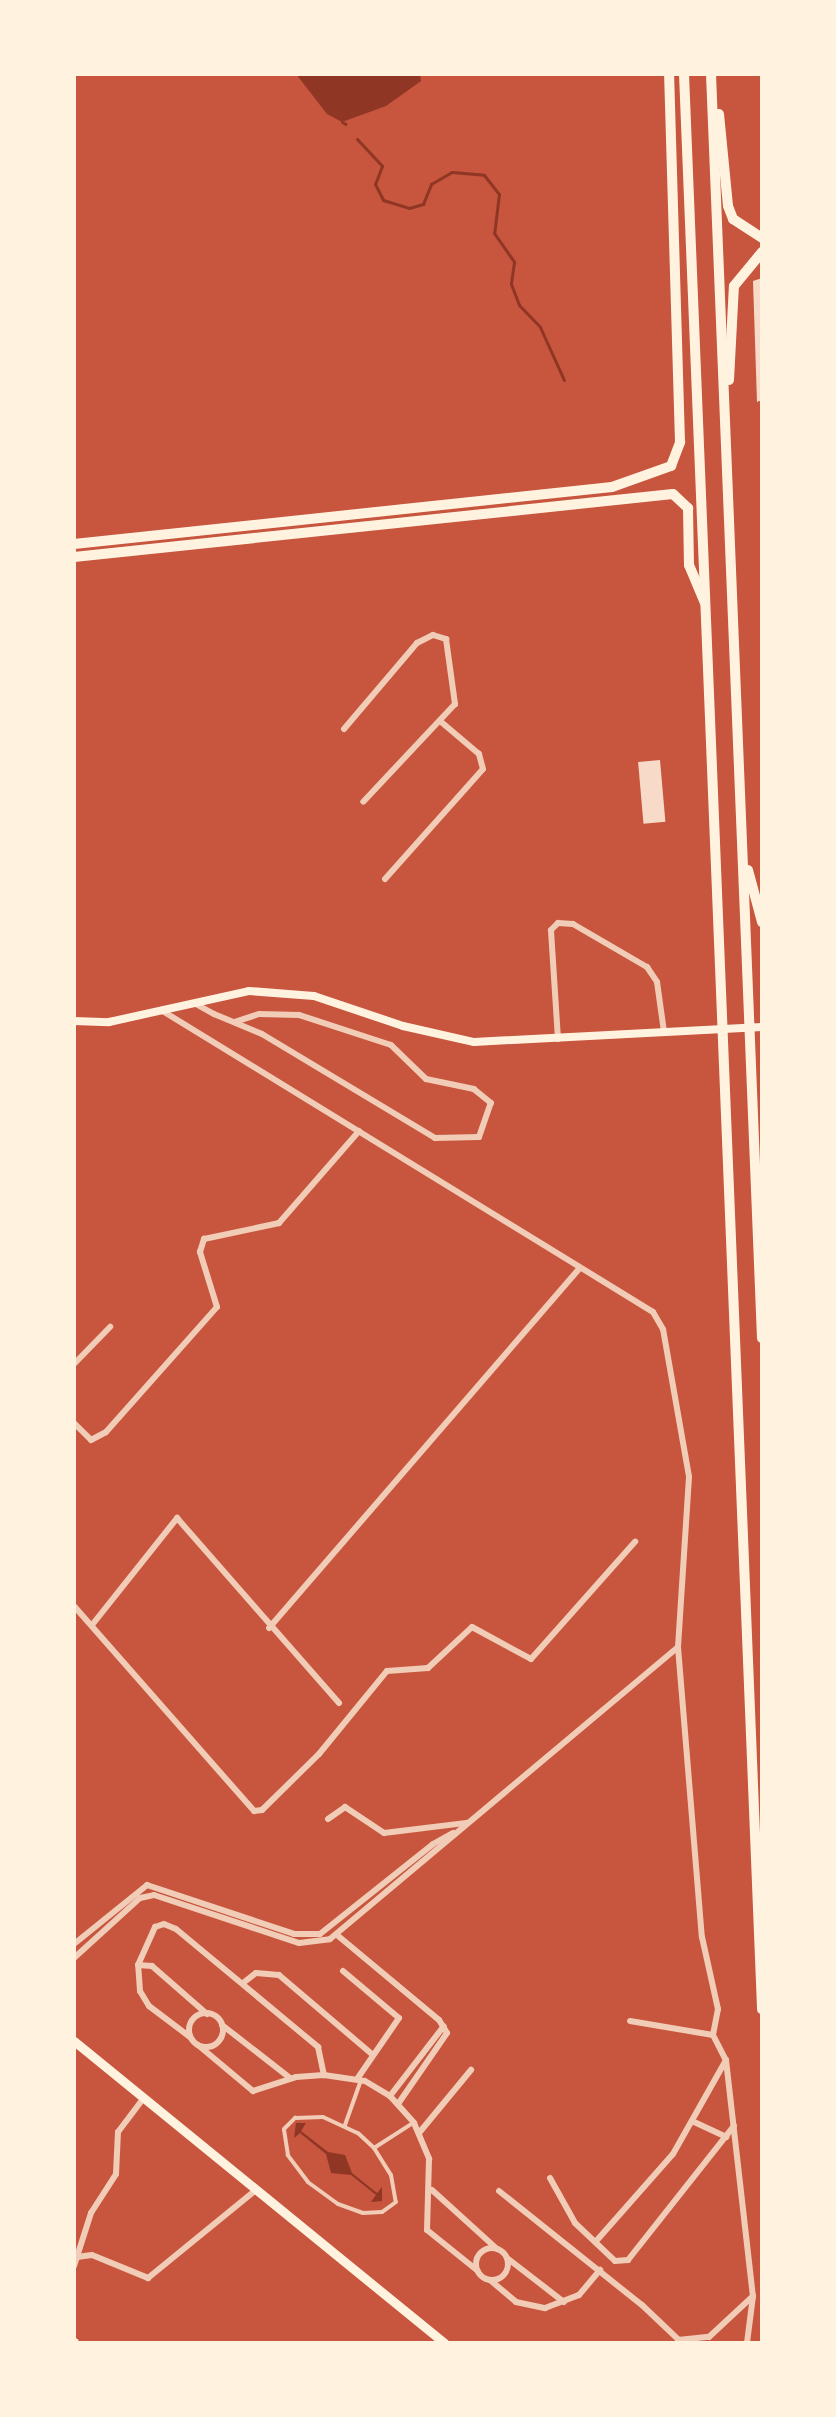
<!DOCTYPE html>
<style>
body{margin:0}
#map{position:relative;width:836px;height:2417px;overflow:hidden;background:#c8553d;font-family:Ubuntu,sans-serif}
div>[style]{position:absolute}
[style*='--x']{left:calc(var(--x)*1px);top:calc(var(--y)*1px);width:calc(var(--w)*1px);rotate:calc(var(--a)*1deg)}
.water>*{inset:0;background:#8f3625}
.stream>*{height:3px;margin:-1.5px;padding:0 1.5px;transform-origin:1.5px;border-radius:1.5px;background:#8f3625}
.building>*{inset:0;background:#f7dbc8;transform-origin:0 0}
.pedestrian>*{height:4px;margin:-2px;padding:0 2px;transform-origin:2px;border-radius:2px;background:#f1ccb7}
.minor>*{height:6px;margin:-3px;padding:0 3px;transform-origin:3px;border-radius:3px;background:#f1ccb7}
.minor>.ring{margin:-3px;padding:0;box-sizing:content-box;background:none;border:6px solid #f1ccb7;border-radius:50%}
.secondary>*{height:8px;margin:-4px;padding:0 4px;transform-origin:4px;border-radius:4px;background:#fff3e0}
.trunk>*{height:9px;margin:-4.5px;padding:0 4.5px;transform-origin:4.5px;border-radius:4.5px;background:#fff3e0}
.motorway>*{height:10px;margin:-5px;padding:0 5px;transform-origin:5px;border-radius:5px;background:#fff3e0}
span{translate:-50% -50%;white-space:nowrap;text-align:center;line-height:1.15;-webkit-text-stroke:6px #fff3e0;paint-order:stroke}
.frame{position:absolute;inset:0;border:76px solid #fff3e0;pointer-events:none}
</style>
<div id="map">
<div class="water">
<i style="clip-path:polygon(296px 74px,420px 74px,421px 81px,386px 106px,342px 122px,327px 114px)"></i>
<i style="clip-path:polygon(296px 2123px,306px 2123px,301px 2131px,328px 2152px,345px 2155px,352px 2173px,377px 2193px,382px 2187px,382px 2201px,371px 2202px,376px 2195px,351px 2175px,331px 2173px,326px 2154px,300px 2133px,294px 2138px)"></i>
</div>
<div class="stream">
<i style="--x:342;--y:122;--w:4;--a:27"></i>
<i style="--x:357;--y:139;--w:37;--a:47"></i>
<i style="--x:382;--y:166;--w:19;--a:111"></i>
<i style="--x:375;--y:184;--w:18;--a:63"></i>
<i style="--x:383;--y:200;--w:27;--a:17"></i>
<i style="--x:409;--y:208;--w:15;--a:-16"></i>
<i style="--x:423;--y:204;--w:22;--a:-68"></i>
<i style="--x:431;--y:184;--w:24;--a:-30"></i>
<i style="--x:452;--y:172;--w:32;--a:5"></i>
<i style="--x:484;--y:175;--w:24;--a:52"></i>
<i style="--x:499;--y:194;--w:39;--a:97"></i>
<i style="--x:494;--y:233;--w:35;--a:55"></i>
<i style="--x:514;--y:262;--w:22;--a:98"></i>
<i style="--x:511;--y:284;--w:22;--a:69"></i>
<i style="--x:519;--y:305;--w:30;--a:46"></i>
<i style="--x:540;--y:327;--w:58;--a:65.6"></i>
</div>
<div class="building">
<i style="clip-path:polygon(762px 278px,762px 400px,757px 402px,753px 281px)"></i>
<i style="left:660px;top:760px;width:62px;height:22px;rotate:85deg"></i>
</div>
<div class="pedestrian">
<i style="--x:345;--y:2125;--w:48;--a:-70.4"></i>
<i style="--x:374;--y:2148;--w:32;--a:58"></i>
<i style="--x:391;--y:2175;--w:27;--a:80"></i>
<i style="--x:396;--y:2202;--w:17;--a:144"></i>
<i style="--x:382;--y:2212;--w:19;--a:177"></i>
<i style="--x:363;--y:2213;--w:27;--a:-160"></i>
<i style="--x:338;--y:2204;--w:37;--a:-144"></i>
<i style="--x:308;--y:2182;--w:34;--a:-127"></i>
<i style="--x:288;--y:2155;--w:26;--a:-99"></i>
<i style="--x:284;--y:2129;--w:16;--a:-45"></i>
<i style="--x:295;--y:2118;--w:28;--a:-2"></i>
<i style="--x:323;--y:2117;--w:38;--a:25"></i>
<i style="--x:358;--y:2133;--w:22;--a:43"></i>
<i style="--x:374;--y:2148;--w:46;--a:-32.7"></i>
</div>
<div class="minor">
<i style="--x:344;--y:729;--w:113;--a:-49.7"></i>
<i style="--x:417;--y:643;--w:18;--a:-27"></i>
<i style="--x:433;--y:635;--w:14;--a:17"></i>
<i style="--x:446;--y:639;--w:66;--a:82.1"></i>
<i style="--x:455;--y:704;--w:134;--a:133.2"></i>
<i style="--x:385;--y:879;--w:147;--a:-48.3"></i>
<i style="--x:483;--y:769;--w:16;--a:-105"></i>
<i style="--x:479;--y:754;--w:51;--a:-139.8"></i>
<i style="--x:194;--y:1003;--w:23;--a:29"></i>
<i style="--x:214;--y:1014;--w:52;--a:22.6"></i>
<i style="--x:262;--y:1034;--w:202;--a:31"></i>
<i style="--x:435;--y:1138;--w:44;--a:-1.3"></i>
<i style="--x:479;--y:1137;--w:36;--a:-71"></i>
<i style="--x:491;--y:1103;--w:22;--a:-141"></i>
<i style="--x:474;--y:1089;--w:49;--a:-168.2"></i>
<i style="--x:426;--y:1079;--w:49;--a:-135.8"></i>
<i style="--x:391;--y:1045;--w:97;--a:-161.9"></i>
<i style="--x:299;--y:1015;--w:40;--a:-178.6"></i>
<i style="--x:259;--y:1014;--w:26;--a:162"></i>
<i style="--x:161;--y:1010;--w:577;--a:31.54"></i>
<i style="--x:653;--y:1312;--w:20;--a:60"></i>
<i style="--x:663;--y:1329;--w:150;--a:80"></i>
<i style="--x:689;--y:1477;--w:170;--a:93.7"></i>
<i style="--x:678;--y:1647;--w:291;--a:85.3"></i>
<i style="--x:702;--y:1937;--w:74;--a:77.5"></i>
<i style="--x:718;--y:2009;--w:26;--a:101"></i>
<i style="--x:713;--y:2035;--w:28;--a:63"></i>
<i style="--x:726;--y:2060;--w:238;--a:83.5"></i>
<i style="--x:753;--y:2296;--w:47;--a:97.3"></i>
<i style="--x:558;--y:1039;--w:109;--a:-93.7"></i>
<i style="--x:551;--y:930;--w:10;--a:-45"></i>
<i style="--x:558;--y:923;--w:15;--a:4"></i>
<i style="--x:573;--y:924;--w:86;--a:30.2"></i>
<i style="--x:647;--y:967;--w:18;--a:56"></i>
<i style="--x:657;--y:982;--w:50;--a:82"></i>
<i style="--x:74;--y:1364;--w:52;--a:-45.8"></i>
<i style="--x:74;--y:1423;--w:24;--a:45"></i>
<i style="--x:91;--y:1440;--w:17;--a:-28"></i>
<i style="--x:106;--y:1432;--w:167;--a:-48.4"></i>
<i style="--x:217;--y:1307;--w:58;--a:-107.2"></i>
<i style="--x:200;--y:1252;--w:14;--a:-73"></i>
<i style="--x:204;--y:1239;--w:77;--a:-12"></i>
<i style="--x:279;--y:1223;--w:122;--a:-49"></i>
<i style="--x:74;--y:1606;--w:273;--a:48.7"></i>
<i style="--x:254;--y:1811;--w:8;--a:-7"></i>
<i style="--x:262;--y:1810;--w:80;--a:-44.5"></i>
<i style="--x:319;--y:1754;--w:107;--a:-50.7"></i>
<i style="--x:387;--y:1671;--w:41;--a:-4.2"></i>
<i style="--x:428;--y:1668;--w:60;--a:-43"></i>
<i style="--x:472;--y:1627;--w:67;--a:28.5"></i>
<i style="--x:531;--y:1659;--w:157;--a:-48.4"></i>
<i style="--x:92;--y:1625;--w:137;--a:-51.5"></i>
<i style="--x:177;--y:1518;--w:246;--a:48.8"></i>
<i style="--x:269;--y:1628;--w:474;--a:-49.2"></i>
<i style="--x:328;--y:1819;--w:21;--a:-35"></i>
<i style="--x:345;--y:1807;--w:47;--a:33.7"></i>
<i style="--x:384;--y:1833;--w:83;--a:-7"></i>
<i style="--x:337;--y:1935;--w:133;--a:39.8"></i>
<i style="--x:439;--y:2020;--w:15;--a:58"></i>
<i style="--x:447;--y:2033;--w:86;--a:124.6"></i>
<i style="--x:74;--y:1944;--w:94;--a:-38.9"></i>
<i style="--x:147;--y:1885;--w:155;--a:18.4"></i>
<i style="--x:294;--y:1934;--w:26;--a:0"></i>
<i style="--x:320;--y:1934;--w:144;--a:-38.5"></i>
<i style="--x:433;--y:1844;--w:23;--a:-29"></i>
<i style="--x:74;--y:1958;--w:89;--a:-42.3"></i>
<i style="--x:140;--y:1898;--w:14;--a:-12"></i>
<i style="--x:154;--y:1895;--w:153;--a:18.3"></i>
<i style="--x:299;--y:1943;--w:31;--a:-7"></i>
<i style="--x:330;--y:1939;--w:454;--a:-40"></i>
<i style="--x:138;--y:1965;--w:42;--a:-65.9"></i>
<i style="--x:155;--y:1927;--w:9;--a:-18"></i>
<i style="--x:164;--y:1924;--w:13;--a:23"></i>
<i style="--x:176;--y:1929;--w:185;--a:39.7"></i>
<i style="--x:318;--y:2047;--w:29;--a:78"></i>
<i style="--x:343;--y:1971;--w:73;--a:40"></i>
<i style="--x:399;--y:2018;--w:74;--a:124.5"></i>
<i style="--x:243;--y:1983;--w:16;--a:-38"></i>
<i style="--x:256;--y:1973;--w:23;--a:5"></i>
<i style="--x:279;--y:1975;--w:123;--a:40.4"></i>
<i class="ring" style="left:189px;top:2013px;width:28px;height:28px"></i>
<i style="--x:630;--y:2021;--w:84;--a:9.6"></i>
<i style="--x:222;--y:2025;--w:86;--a:37.9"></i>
<i style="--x:190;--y:2037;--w:51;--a:-142.9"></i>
<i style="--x:149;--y:2006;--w:17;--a:-121"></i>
<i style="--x:140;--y:1991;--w:26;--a:-94"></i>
<i style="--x:138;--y:1965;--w:14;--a:4"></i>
<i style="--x:152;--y:1966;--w:73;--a:41.1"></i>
<i style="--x:198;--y:2045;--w:72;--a:39.9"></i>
<i style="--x:253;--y:2091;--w:45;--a:-18"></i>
<i style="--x:296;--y:2077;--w:28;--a:-4"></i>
<i style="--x:324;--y:2075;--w:41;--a:8.3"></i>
<i style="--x:365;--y:2081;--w:29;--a:31"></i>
<i style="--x:390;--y:2096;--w:36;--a:48"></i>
<i style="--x:414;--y:2123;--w:39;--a:67"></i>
<i style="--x:429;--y:2159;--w:71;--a:91.6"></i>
<i style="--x:427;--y:2230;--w:65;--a:38.8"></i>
<i style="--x:390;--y:2096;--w:88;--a:-52.4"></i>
<i style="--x:692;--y:2121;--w:38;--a:25"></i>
<i style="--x:419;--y:2133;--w:82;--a:-50.5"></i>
<i style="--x:550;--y:2178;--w:51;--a:60.9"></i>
<i style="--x:575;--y:2223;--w:55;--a:43.5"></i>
<i style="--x:615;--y:2261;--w:13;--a:-4"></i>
<i style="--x:628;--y:2260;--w:171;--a:-51.7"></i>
<i style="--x:432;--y:2190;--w:88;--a:42.2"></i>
<i style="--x:499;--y:2191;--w:183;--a:38.6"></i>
<i style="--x:642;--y:2305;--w:55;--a:43.5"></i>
<i style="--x:598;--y:2239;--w:113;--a:-48.6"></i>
<i style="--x:673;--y:2154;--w:108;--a:-60.6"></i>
<i class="ring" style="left:476px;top:2248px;width:26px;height:26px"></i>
<i style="--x:77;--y:2257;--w:15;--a:-8"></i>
<i style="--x:92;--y:2255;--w:61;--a:22.3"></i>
<i style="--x:148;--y:2278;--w:139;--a:-39.2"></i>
<i style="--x:507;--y:2258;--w:72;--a:37.7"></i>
<i style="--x:74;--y:2266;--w:56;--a:-72.2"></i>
<i style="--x:91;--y:2213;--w:46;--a:-57.3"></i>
<i style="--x:116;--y:2174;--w:42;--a:-87.3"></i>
<i style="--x:118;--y:2132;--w:41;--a:-52.9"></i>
<i style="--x:490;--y:2280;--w:34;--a:40"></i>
<i style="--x:516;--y:2302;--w:30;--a:12"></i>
<i style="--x:545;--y:2308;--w:36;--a:-21"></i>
<i style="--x:579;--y:2295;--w:33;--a:-50"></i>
<i style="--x:678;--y:2340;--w:31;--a:-6"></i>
<i style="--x:709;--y:2337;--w:60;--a:-43"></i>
</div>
<div class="secondary">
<i style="--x:74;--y:1021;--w:35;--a:2"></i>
<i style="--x:109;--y:1022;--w:143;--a:-12.5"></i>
<i style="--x:249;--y:991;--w:65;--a:4.4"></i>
<i style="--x:314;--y:996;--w:94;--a:18.6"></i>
<i style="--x:403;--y:1026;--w:73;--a:12.7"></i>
<i style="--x:474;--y:1042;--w:288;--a:-3"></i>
</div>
<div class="trunk">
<i style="--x:74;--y:2041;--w:478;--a:39.2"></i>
<i style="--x:74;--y:2342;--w:1;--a:90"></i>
</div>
<div class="motorway">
<i style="--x:684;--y:74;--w:1937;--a:87.69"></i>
<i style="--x:711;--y:74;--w:1265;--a:87.69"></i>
<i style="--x:719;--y:114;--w:92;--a:84.4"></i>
<i style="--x:728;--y:206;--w:14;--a:69"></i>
<i style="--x:733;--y:219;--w:35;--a:33"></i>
<i style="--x:729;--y:380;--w:94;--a:-87"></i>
<i style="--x:734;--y:286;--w:44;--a:-50.5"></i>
<i style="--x:74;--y:544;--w:541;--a:-6.05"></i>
<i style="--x:612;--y:487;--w:63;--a:-19.6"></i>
<i style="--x:671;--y:466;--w:26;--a:-69"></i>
<i style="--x:680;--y:442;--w:368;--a:-91.7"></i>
<i style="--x:74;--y:557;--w:602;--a:-6"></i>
<i style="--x:673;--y:494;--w:21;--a:43"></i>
<i style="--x:688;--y:508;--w:57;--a:89"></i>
<i style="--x:689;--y:565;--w:41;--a:67.2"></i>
<i style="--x:748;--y:870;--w:54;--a:74.9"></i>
</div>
<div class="frame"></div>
</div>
